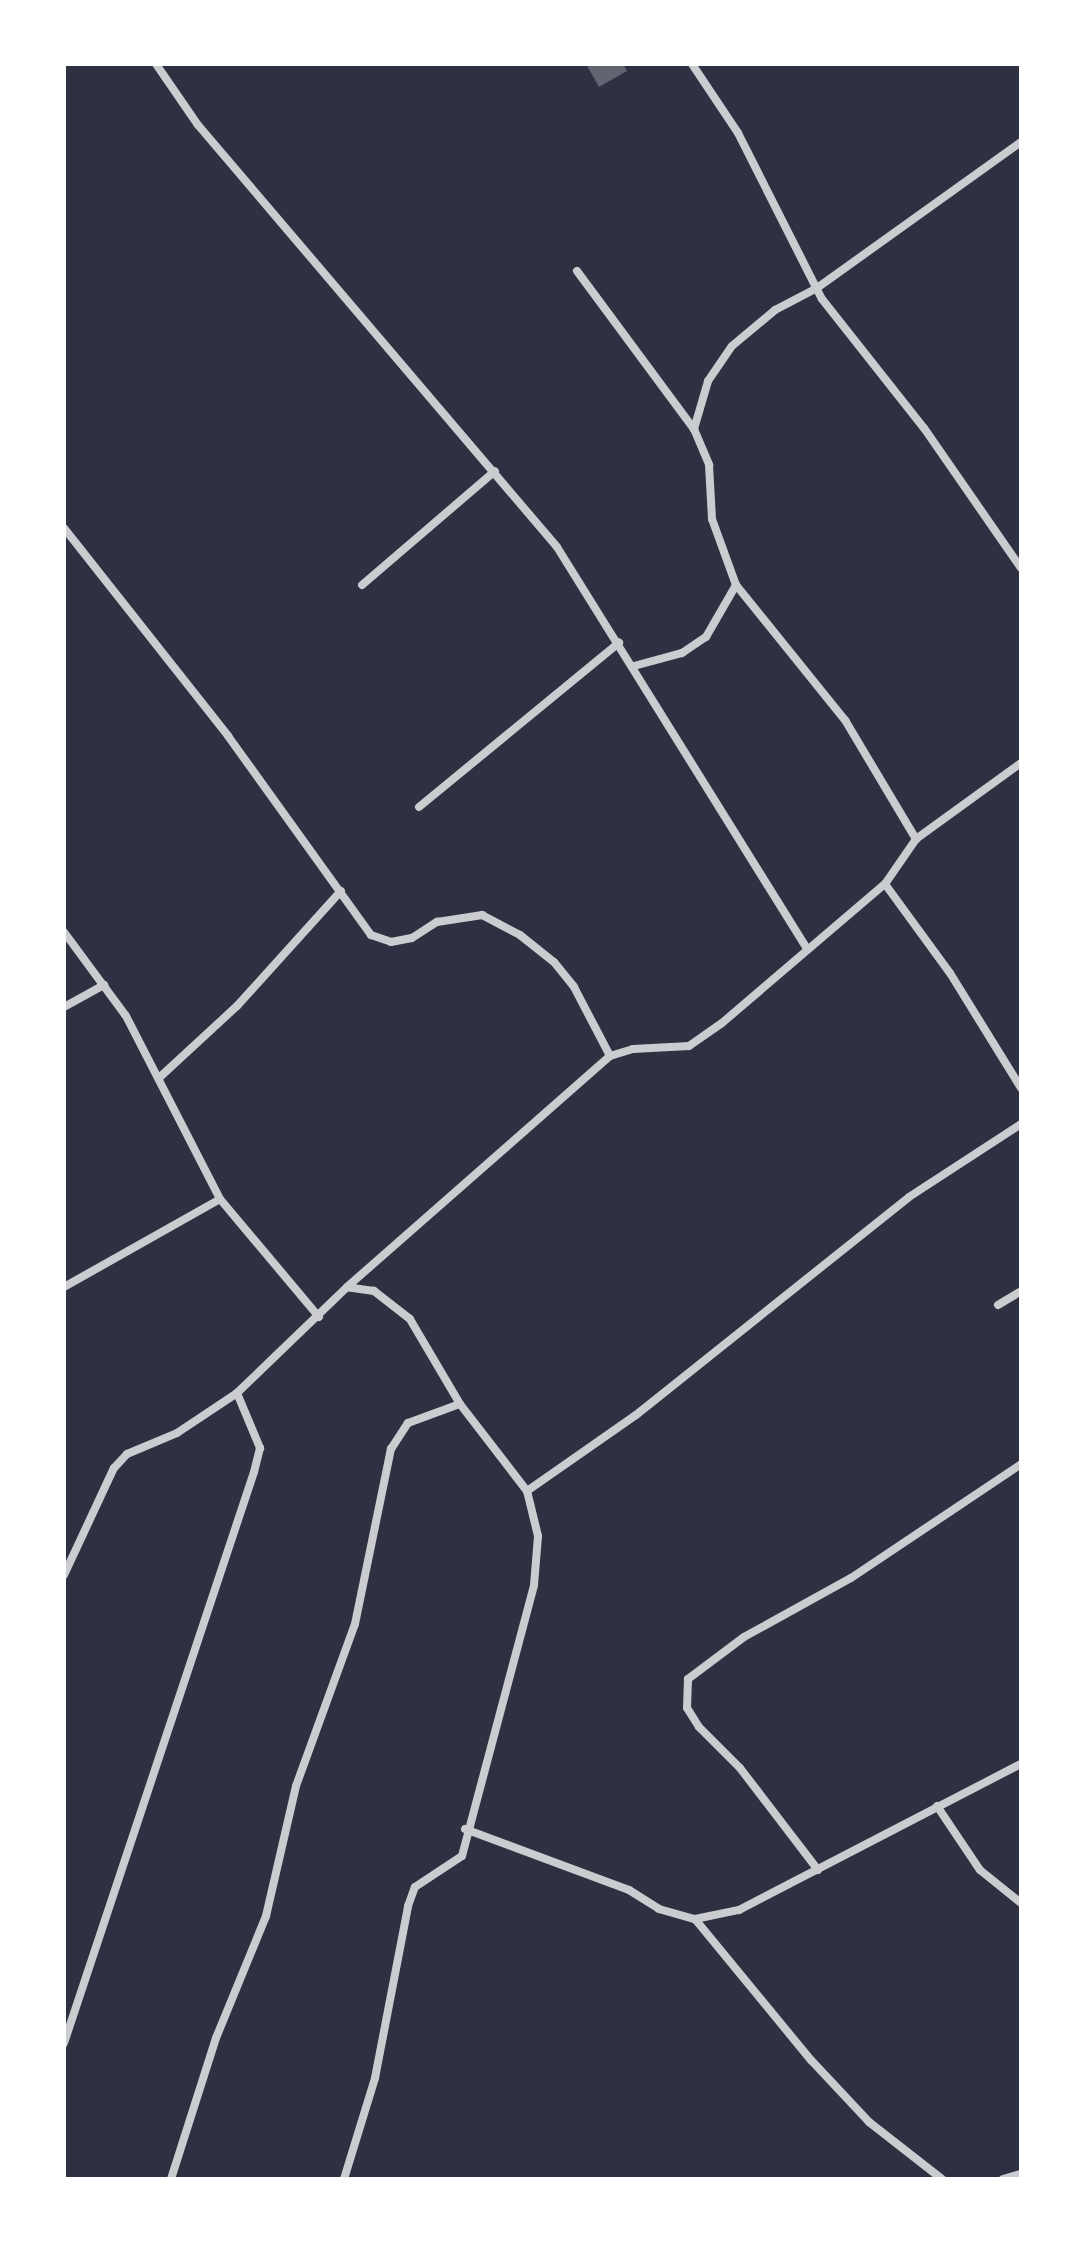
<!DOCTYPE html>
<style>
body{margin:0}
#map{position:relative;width:1085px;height:2243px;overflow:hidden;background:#2d3142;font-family:"Source Serif 4",serif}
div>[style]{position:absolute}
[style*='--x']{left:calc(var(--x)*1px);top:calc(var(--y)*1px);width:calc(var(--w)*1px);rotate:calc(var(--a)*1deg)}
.building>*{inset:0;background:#626471}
.minor>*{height:8px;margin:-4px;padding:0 4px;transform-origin:4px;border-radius:4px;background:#caccd0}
span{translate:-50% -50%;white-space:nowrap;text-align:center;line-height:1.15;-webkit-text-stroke:6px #fff;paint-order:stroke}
.frame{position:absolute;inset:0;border:66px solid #fff;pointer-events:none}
</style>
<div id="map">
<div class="building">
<i style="clip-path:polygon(586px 64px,623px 64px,627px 71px,599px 87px)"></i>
</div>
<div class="minor">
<i style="--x:156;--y:64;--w:74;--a:55.5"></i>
<i style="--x:198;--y:125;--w:554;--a:49.61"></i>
<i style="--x:557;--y:547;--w:471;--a:58.1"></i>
<i style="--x:692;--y:64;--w:83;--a:56.3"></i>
<i style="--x:738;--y:133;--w:186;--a:63.2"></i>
<i style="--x:822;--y:299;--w:164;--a:51.7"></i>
<i style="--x:924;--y:428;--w:170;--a:55.3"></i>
<i style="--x:577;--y:271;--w:197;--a:53.5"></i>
<i style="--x:694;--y:429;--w:39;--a:67"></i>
<i style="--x:709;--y:465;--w:54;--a:86.8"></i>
<i style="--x:712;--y:519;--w:70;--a:70"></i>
<i style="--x:736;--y:585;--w:174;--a:51.1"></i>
<i style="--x:845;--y:720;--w:139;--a:59.2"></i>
<i style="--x:694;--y:429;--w:50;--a:-73.7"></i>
<i style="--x:708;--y:381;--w:42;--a:-55.6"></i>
<i style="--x:732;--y:346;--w:56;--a:-39.9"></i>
<i style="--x:775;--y:310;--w:47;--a:-27.6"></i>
<i style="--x:817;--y:288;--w:251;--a:-35.6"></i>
<i style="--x:64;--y:528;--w:265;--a:51.7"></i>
<i style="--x:228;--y:736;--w:245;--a:54.3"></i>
<i style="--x:371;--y:935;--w:21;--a:19"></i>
<i style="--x:391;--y:942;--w:21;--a:-11"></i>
<i style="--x:412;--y:938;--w:30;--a:-33"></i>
<i style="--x:437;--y:922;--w:46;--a:-8.8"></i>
<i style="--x:482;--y:915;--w:43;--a:27.8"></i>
<i style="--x:520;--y:935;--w:43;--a:38.5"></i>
<i style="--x:554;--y:962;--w:32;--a:51"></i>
<i style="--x:574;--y:987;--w:78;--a:62.4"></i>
<i style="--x:610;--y:1056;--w:24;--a:-17"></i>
<i style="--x:633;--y:1049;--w:56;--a:-3.1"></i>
<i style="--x:689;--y:1046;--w:40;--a:-34.9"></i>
<i style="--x:722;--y:1023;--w:214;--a:-40.5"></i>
<i style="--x:885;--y:884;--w:55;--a:-55.4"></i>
<i style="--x:916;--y:839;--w:130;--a:-35.9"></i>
<i style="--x:362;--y:585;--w:175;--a:-40.6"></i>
<i style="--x:634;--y:666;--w:50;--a:-15.2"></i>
<i style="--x:682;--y:653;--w:29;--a:-34"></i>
<i style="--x:706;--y:637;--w:60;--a:-60"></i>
<i style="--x:419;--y:807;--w:259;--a:-39.4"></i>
<i style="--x:885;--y:884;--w:110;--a:53.9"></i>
<i style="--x:950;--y:973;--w:135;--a:58.3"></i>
<i style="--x:64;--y:932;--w:104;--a:53.6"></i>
<i style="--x:126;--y:1016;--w:206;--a:62.8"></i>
<i style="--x:220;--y:1199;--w:154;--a:50"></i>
<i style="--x:64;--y:1007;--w:46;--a:-28.8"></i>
<i style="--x:160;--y:1077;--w:105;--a:-42.7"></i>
<i style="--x:237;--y:1006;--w:155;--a:-47.9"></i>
<i style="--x:64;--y:1287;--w:179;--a:-29.4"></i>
<i style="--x:998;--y:1305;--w:27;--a:-31"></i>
<i style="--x:237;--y:1393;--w:153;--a:-43.9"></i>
<i style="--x:347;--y:1287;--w:350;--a:-41.3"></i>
<i style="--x:527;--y:1491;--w:133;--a:-34.9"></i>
<i style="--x:636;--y:1415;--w:349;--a:-38.6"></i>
<i style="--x:909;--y:1197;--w:134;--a:-33.1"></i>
<i style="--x:64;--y:1575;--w:118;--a:-65"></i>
<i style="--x:114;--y:1468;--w:19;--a:-47"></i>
<i style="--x:127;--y:1454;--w:54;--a:-22.8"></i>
<i style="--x:177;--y:1433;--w:72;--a:-33.7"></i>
<i style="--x:237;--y:1393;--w:60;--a:67.3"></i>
<i style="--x:260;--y:1448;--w:25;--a:104"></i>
<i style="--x:254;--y:1472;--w:602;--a:108.4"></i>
<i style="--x:937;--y:1806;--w:77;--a:56.1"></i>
<i style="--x:980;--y:1870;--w:53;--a:38.8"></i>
<i style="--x:465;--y:1829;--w:175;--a:20.4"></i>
<i style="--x:629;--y:1890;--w:36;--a:32"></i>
<i style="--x:659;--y:1909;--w:37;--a:16"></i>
<i style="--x:695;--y:1919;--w:45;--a:-11.6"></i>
<i style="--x:739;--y:1910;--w:318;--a:-27.4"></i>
<i style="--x:818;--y:1870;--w:128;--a:-127.4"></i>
<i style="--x:740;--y:1768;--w:58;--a:-135"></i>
<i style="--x:699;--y:1727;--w:22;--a:-122"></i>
<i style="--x:687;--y:1708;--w:29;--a:-88"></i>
<i style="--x:688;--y:1679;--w:70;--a:-36.9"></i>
<i style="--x:744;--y:1637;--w:122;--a:-28.9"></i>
<i style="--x:851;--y:1578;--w:205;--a:-33.8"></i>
<i style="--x:695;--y:1919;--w:183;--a:50.6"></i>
<i style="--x:811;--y:2060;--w:85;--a:46.9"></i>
<i style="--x:869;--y:2122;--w:93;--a:38"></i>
<i style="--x:171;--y:2179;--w:148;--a:-72.3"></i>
<i style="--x:216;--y:2038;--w:132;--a:-67.7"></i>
<i style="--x:266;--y:1916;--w:133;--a:-77"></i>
<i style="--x:296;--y:1786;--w:172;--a:-70"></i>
<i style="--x:355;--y:1624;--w:179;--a:-78.4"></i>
<i style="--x:391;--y:1449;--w:31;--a:-57"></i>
<i style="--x:408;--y:1423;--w:55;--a:-20.1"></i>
<i style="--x:344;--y:2179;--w:106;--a:-72.9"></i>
<i style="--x:375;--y:2078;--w:175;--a:-79.1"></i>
<i style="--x:408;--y:1906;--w:20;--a:-70"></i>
<i style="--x:415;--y:1887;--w:56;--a:-33.4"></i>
<i style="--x:462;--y:1856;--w:280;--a:-75.1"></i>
<i style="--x:534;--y:1585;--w:49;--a:-85.3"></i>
<i style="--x:538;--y:1536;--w:46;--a:-103.7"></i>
<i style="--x:527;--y:1491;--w:110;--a:-127.6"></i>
<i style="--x:460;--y:1404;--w:99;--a:-120.5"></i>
<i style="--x:410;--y:1319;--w:46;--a:-142.1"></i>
<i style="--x:374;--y:1291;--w:27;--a:-172"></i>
<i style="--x:1003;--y:2179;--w:19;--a:-16"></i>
</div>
<div class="frame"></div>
</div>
